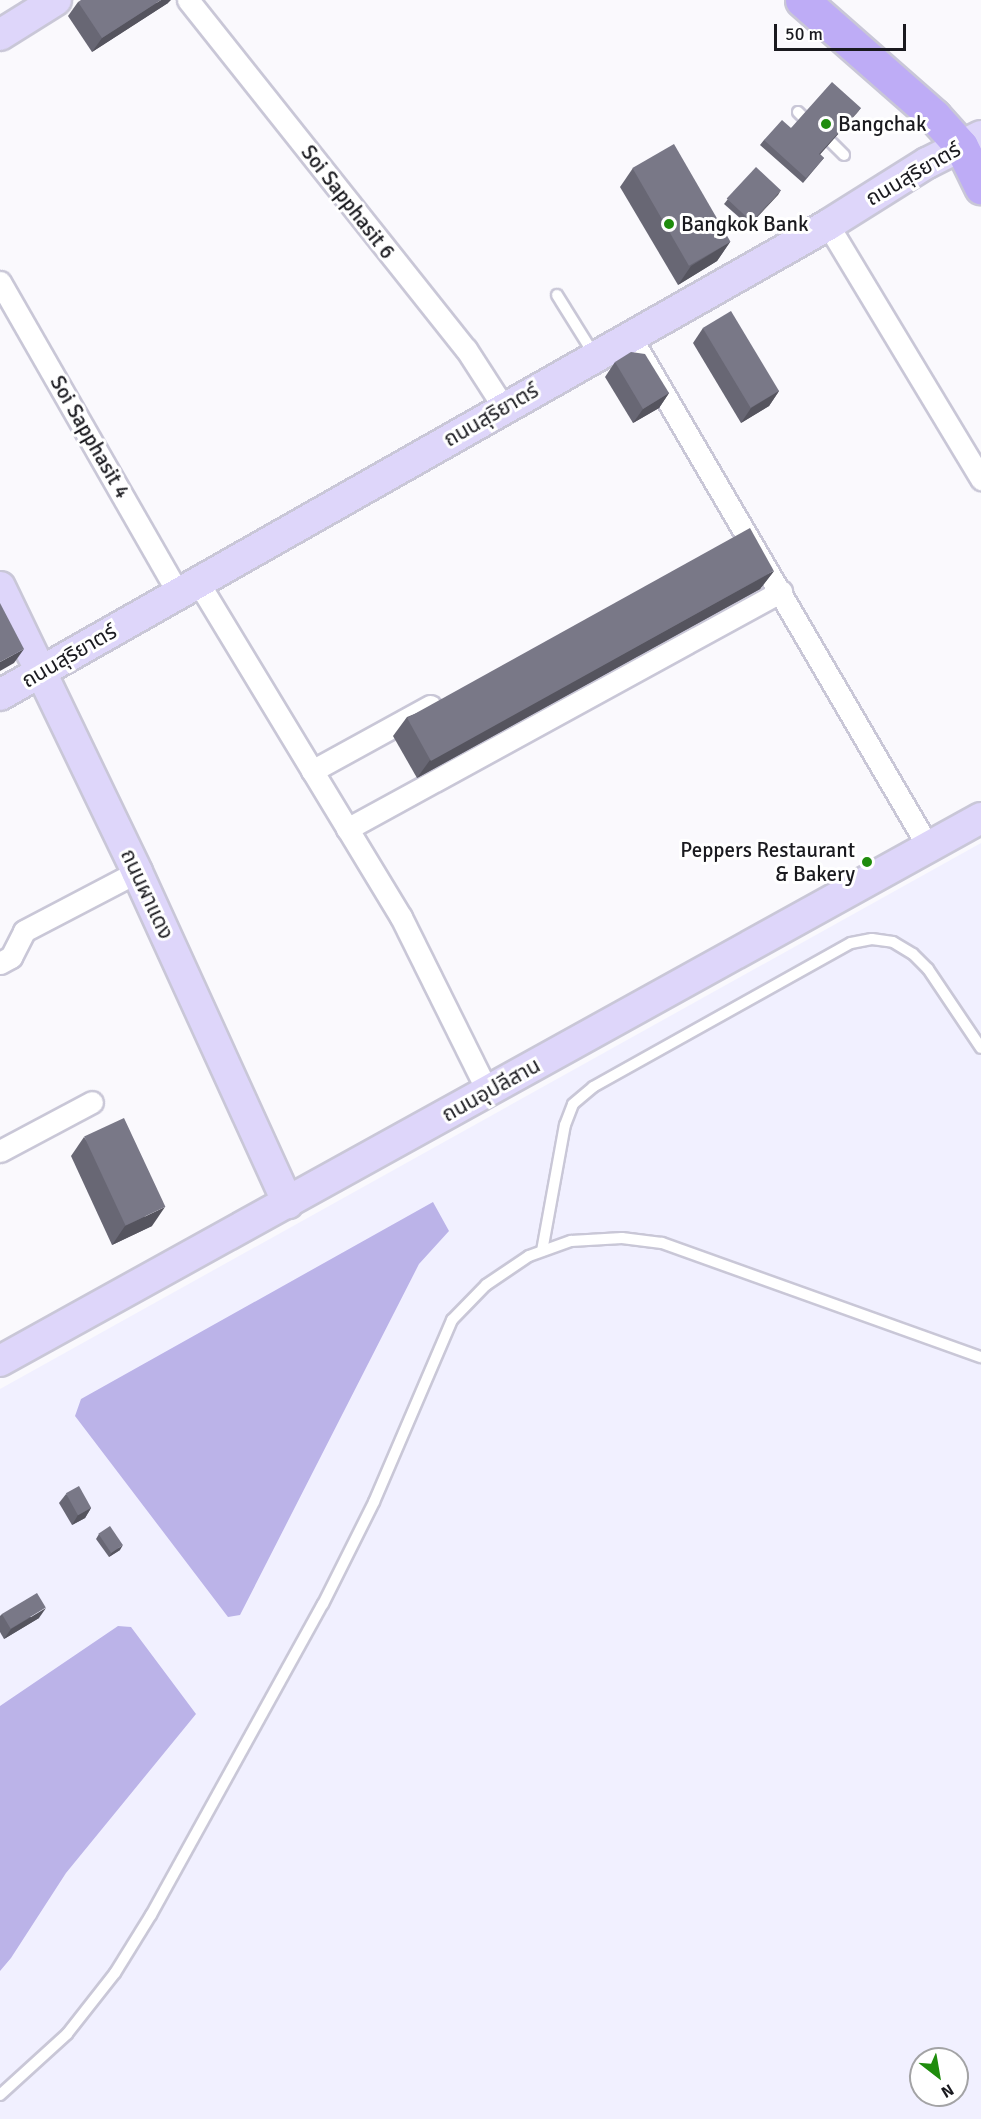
<!DOCTYPE html>
<meta charset="utf-8">
<style>
body{margin:0}
#map{position:relative;width:981px;height:2119px;overflow:hidden;background:#faf9fd;font-family:Signika,"Noto Sans Thai",sans-serif}
div>[style]{position:absolute}
[style*='--x']{left:calc(var(--x)*1px);top:calc(var(--y)*1px);width:calc(var(--w)*1px);rotate:calc(var(--a)*1deg)}
.built>*{inset:0;background:#f1f0ff}
.water>*{inset:0;background:#bbb3e8}
.roads{filter:drop-shadow(2px 0 #c9c7d7) drop-shadow(-2px 0 #c9c7d7) drop-shadow(0 2px #c9c7d7) drop-shadow(0 -2px #c9c7d7)}
.lane>*{height:10px;margin:-5px;padding:0 5px;transform-origin:5px;border-radius:5px;background:#fff}
.street>*{height:21px;margin:-10.5px;padding:0 10.5px;transform-origin:10.5px;border-radius:10.5px;background:#fff}
.secondary>*{height:30px;margin:-15px;padding:0 15px;transform-origin:15px;border-radius:15px;background:#ded6fa}
.primary>*{height:33px;margin:-16.5px;padding:0 16.5px;transform-origin:16.5px;border-radius:16.5px;background:#beacf6}
.wall>*{inset:0;background:#686774}
.shaded-wall>*{inset:0;background:#55545e}
.building>*{inset:0;background:#797887;transform-origin:0 0}
.dots>*{width:16px;height:16px;translate:-50% -50%;box-sizing:border-box;border:3px solid #fff;border-radius:50%}
span{translate:-50% -50%;white-space:nowrap;text-align:center;line-height:1.15;-webkit-text-stroke:6px #fff;paint-order:stroke}
.poi-label{font-size:21px;color:#1a1a1f}
.left{translate:0 -50%;text-align:left}
.right{translate:-100% -50%;text-align:right}
.street-label{font-size:21px;color:#1a1a1f}
.north{position:absolute;left:909px;top:2047px;width:60px;height:60px;box-sizing:border-box;background:#fff;border:2px solid #a3a3a5;border-radius:50%;rotate:149deg;font-size:16px;font-weight:700;line-height:24px;text-align:center;color:#1a1a1f}
.north::after{content:'';display:block;margin:auto;width:21px;height:27px;background:#1f8c0d;clip-path:polygon(50% 0,100% 100%,50% 72%,0 100%)}
.scale{position:absolute;left:774px;top:24px;width:132px;height:27px;box-sizing:border-box;border:3px solid #1a1a1f;border-top:0;padding-left:8px;font-size:18px;line-height:21px;white-space:nowrap;color:#1a1a1f;-webkit-text-stroke:4px #fff;paint-order:stroke}
</style>
<div id="map">
<div class="built">
<i style="clip-path:polygon(evenodd,981px 843px,981px 2119px,0 2119px,0 1389px,981px 843px,921px 2059px,957px 2059px,957px 2095px,921px 2095px,921px 2059px)"></i>
</div>
<div class="water">
<i style="clip-path:polygon(433px 1202px,449px 1231px,419px 1264px,240px 1615px,228px 1617px,75px 1416px,81px 1399px)"></i>
<i style="clip-path:polygon(118px 1626px,131px 1627px,196px 1714px,66px 1873px,11px 1958px,0 1971px,0 1706px)"></i>
</div>
<div class="roads">
<div class="lane">
<i style="--x:798;--y:112;--w:6;--a:45"></i>
<i style="--x:832;--y:143;--w:17;--a:45"></i>
<i style="--x:557;--y:295;--w:72;--a:58.1"></i>
<i style="--x:542;--y:1251;--w:128;--a:-79.7"></i>
<i style="--x:565;--y:1125;--w:22;--a:-69"></i>
<i style="--x:573;--y:1104;--w:26;--a:-40"></i>
<i style="--x:593;--y:1087;--w:295;--a:-29.2"></i>
<i style="--x:851;--y:943;--w:21;--a:-11"></i>
<i style="--x:872;--y:939;--w:21;--a:8"></i>
<i style="--x:893;--y:942;--w:23;--a:31"></i>
<i style="--x:913;--y:954;--w:21;--a:45"></i>
<i style="--x:928;--y:969;--w:95;--a:56.1"></i>
<i style="--x:0;--y:2095;--w:91;--a:-42.3"></i>
<i style="--x:67;--y:2034;--w:78;--a:-51.8"></i>
<i style="--x:115;--y:1973;--w:68;--a:-58.2"></i>
<i style="--x:151;--y:1915;--w:355;--a:-61.1"></i>
<i style="--x:323;--y:1604;--w:114;--a:-63.4"></i>
<i style="--x:374;--y:1502;--w:198;--a:-66.8"></i>
<i style="--x:452;--y:1320;--w:49;--a:-45.8"></i>
<i style="--x:486;--y:1285;--w:52;--a:-34"></i>
<i style="--x:529;--y:1256;--w:45;--a:-19.7"></i>
<i style="--x:571;--y:1241;--w:51;--a:-3.4"></i>
<i style="--x:622;--y:1238;--w:40;--a:7.1"></i>
<i style="--x:662;--y:1243;--w:339;--a:19.7"></i>
</div>
<div class="street">
<i style="--x:188;--y:0;--w:446;--a:51.5"></i>
<i style="--x:466;--y:349;--w:70;--a:57.2"></i>
<i style="--x:828;--y:225;--w:297;--a:58.9"></i>
<i style="--x:0;--y:282;--w:358;--a:60.2"></i>
<i style="--x:630;--y:336;--w:593;--a:59.72"></i>
<i style="--x:198;--y:582;--w:392;--a:58.8"></i>
<i style="--x:401;--y:917;--w:195;--a:63.6"></i>
<i style="--x:312;--y:771;--w:135;--a:-28.8"></i>
<i style="--x:347;--y:829;--w:495;--a:-28.7"></i>
<i style="--x:0;--y:963;--w:13;--a:-29"></i>
<i style="--x:11;--y:957;--w:29;--a:-63"></i>
<i style="--x:24;--y:931;--w:127;--a:-27.6"></i>
<i style="--x:0;--y:1151;--w:104;--a:-28"></i>
</div>
<div class="secondary">
<i style="--x:0;--y:35;--w:66;--a:-32"></i>
<i style="--x:0;--y:587;--w:316;--a:64.3"></i>
<i style="--x:137;--y:872;--w:364;--a:65.5"></i>
<i style="--x:0;--y:695;--w:952;--a:-29.58"></i>
<i style="--x:828;--y:225;--w:117;--a:-32.1"></i>
<i style="--x:927;--y:163;--w:60;--a:-26.6"></i>
<i style="--x:0;--y:1361;--w:1121;--a:-28.97"></i>
</div>
<div class="primary">
<i style="--x:802;--y:0;--w:176;--a:41.3"></i>
<i style="--x:934;--y:116;--w:40;--a:48"></i>
<i style="--x:961;--y:146;--w:46;--a:64"></i>
</div>
</div>
<div class="wall">
<i style="clip-path:polygon(78px 2px,168px 3px,92px 52px,68px 16px)"></i>
<i style="clip-path:polygon(861px 108px,820px 154px,824px 158px,803px 183px,760px 145px,764px 140px,791px 128px)"></i>
<i style="clip-path:polygon(633px 168px,730px 242px,717px 261px,678px 285px,620px 187px)"></i>
<i style="clip-path:polygon(781px 190px,749px 226px,724px 204px,728px 199px)"></i>
<i style="clip-path:polygon(703px 328px,779px 391px,769px 406px,741px 423px,693px 343px)"></i>
<i style="clip-path:polygon(615px 362px,669px 393px,659px 408px,633px 423px,605px 377px)"></i>
<i style="clip-path:polygon(774px 571px,760px 589px,417px 778px,393px 736px,407px 717px)"></i>
<i style="clip-path:polygon(84px 1137px,152px 1226px,112px 1245px,71px 1156px)"></i>
<i style="clip-path:polygon(66px 1494px,91px 1508px,85px 1518px,72px 1525px,59px 1503px)"></i>
<i style="clip-path:polygon(99px 1534px,120px 1550px,109px 1557px,96px 1539px)"></i>
<i style="clip-path:polygon(2px 1614px,39px 1618px,4px 1639px,0 1632px,0 1616px)"></i>
</div>
<div class="shaded-wall">
<i style="clip-path:polygon(161px 0,171px 0,168px 3px,92px 52px,102px 38px)"></i>
<i style="clip-path:polygon(861px 108px,857px 113px,816px 159px,819px 154px)"></i>
<i style="clip-path:polygon(781px 190px,778px 195px,749px 226px,753px 221px)"></i>
<i style="clip-path:polygon(730px 242px,717px 261px,678px 285px,691px 266px)"></i>
<i style="clip-path:polygon(779px 391px,769px 406px,741px 423px,751px 408px)"></i>
<i style="clip-path:polygon(669px 393px,659px 408px,633px 423px,643px 409px)"></i>
<i style="clip-path:polygon(774px 571px,760px 589px,417px 778px,430px 760px)"></i>
<i style="clip-path:polygon(24px 649px,14px 663px,0 671px,0 662px)"></i>
<i style="clip-path:polygon(165px 1207px,152px 1226px,112px 1245px,125px 1226px)"></i>
<i style="clip-path:polygon(91px 1508px,85px 1518px,72px 1525px,78px 1515px)"></i>
<i style="clip-path:polygon(123px 1545px,120px 1550px,109px 1557px,112px 1552px)"></i>
<i style="clip-path:polygon(46px 1608px,39px 1618px,4px 1639px,11px 1629px)"></i>
</div>
<div class="building">
<i style="clip-path:polygon(81px 0,161px 0,102px 38px,78px 2px)"></i>
<i style="clip-path:polygon(832px 82px,861px 108px,819px 154px,824px 158px,806px 178px,764px 140px,782px 120px,791px 128px)"></i>
<i style="left:674px;top:144px;width:113px;height:48px;rotate:60deg"></i>
<i style="left:756px;top:167px;width:34px;height:43px;rotate:43deg"></i>
<i style="left:731px;top:311px;width:93px;height:33px;rotate:59deg"></i>
<i style="clip-path:polygon(631px 352px,645px 354px,669px 393px,643px 409px,615px 362px)"></i>
<i style="left:750px;top:528px;width:49px;height:392px;rotate:61deg"></i>
<i style="clip-path:polygon(0 603px,24px 649px,0 662px)"></i>
<i style="left:124px;top:1118px;width:98px;height:44px;rotate:65deg"></i>
<i style="left:79px;top:1486px;width:25px;height:15px;rotate:61deg"></i>
<i style="left:110px;top:1526px;width:23px;height:14px;rotate:56deg"></i>
<i style="left:37px;top:1593px;width:17px;height:41px;rotate:59deg"></i>
</div>
<div class="dots">
<i style="left:826px;top:124px;background:#1f8c0d"></i>
<i style="left:669px;top:224px;background:#1f8c0d"></i>
<i style="left:867px;top:862px;background:#1f8c0d"></i>
</div>
<div class="poi-label">
<span class="left" style="left:838px;top:124px">Bangchak</span>
<span class="left" style="left:681px;top:224px">Bangkok Bank</span>
<span class="right" style="left:855px;top:862px">Peppers Restaurant<br>&amp; Bakery</span>
</div>
<div class="street-label">
<span style="left:913px;top:174px;rotate:-30deg">ถนนสุริยาตร์</span>
<span style="left:348px;top:202px;rotate:52deg">Soi Sapphasit 6</span>
<span style="left:491px;top:415px;rotate:-30deg">ถนนสุริยาตร์</span>
<span style="left:90px;top:437px;rotate:60deg">Soi Sapphasit 4</span>
<span style="left:69px;top:656px;rotate:-30deg">ถนนสุริยาตร์</span>
<span style="left:147px;top:894px;rotate:65deg">ถนนผาแดง</span>
<span style="left:491px;top:1090px;rotate:-29deg">ถนนอุปลีสาน</span>
</div>
<div class="north">N</div>
<div class="scale">50 m</div>
</div>
